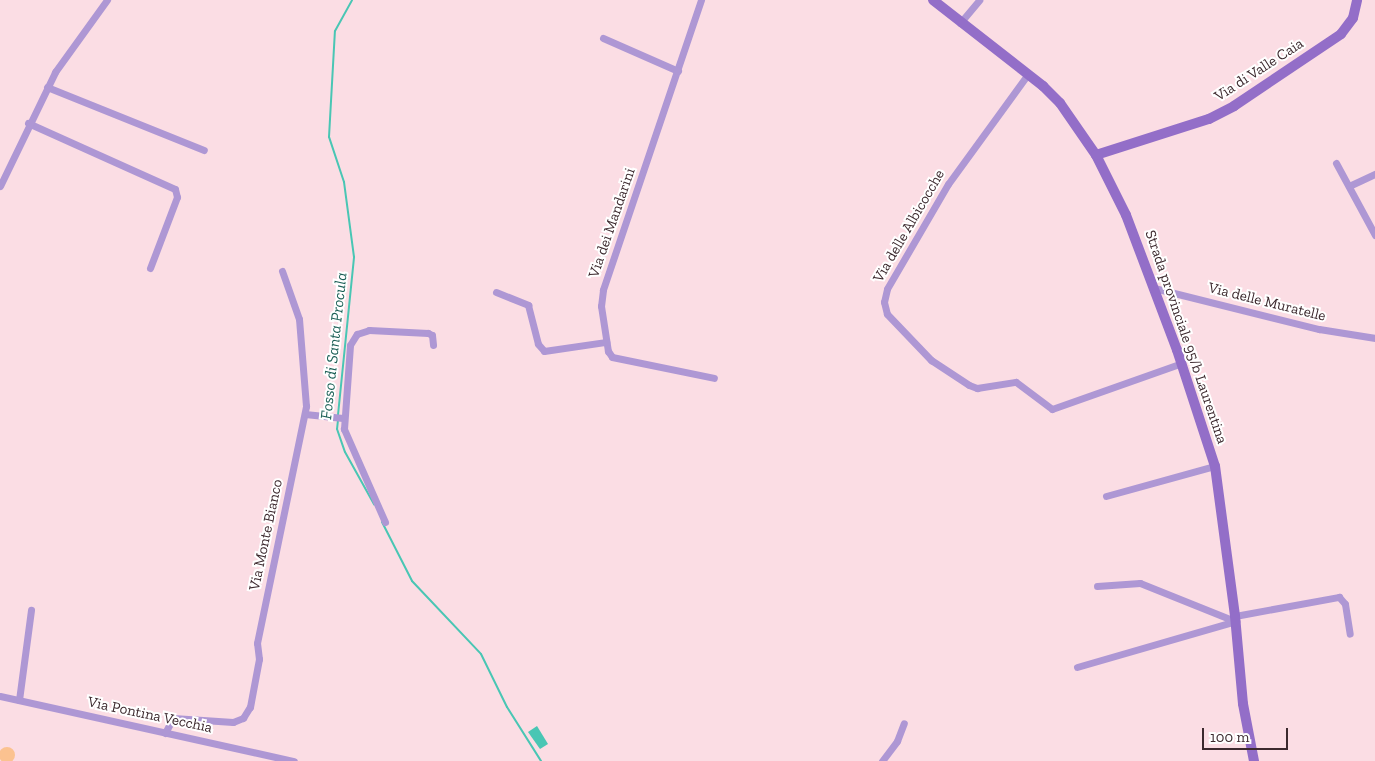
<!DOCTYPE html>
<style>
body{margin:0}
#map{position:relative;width:1375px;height:761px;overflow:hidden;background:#fbdde4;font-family:"Zilla Slab",serif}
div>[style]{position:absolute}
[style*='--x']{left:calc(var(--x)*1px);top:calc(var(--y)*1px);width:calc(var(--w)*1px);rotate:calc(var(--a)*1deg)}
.green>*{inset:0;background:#fbc290}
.round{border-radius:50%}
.water>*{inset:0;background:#49c6b4}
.stream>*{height:2px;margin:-1px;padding:0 1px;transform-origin:1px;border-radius:1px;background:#49c6b4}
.street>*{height:7px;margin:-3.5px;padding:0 3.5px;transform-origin:3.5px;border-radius:3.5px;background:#ae97d4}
.secondary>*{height:10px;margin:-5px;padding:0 5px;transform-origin:5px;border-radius:5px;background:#936ec8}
span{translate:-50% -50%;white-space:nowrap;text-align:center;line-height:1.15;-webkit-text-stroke:4px #fff;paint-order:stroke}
.street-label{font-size:15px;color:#3c292e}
.water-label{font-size:16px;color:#1b5f56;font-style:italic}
.scale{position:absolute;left:1202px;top:728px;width:86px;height:22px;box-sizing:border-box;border:2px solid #3c292e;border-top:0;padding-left:6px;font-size:15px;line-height:18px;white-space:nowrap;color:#3c292e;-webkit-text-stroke:4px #fff;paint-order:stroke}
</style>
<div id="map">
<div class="green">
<i class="round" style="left:-1px;top:747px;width:16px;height:16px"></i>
</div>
<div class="water">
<i style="clip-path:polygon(537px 726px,548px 744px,540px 749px,528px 732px)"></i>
</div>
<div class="stream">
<i style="--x:338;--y:415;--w:159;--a:-84.2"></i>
<i style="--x:354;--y:257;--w:76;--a:-97.6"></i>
<i style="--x:344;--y:182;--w:47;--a:-108.4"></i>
<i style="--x:329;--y:137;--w:106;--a:-86.8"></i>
<i style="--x:335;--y:31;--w:35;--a:-61"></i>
<i style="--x:338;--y:420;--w:9;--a:96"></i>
<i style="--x:337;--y:429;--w:24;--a:71"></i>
<i style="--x:345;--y:452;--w:60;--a:60.9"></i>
<i style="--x:382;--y:522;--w:66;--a:63"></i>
<i style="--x:412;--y:581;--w:100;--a:46.6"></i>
<i style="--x:481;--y:654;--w:59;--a:63.9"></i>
<i style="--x:507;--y:707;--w:64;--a:57.8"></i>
</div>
<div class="street">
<i style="--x:701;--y:0;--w:306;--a:108.7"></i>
<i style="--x:603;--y:290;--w:16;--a:97"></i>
<i style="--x:601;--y:306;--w:46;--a:81.2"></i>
<i style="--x:608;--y:351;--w:7;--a:56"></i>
<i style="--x:612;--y:357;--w:104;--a:11.6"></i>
<i style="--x:960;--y:23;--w:30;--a:-50"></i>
<i style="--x:603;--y:38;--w:82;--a:23.7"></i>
<i style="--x:1028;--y:74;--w:136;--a:126"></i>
<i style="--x:948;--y:184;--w:121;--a:120.2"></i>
<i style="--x:887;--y:289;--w:13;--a:103"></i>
<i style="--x:884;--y:302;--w:12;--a:76"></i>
<i style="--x:887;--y:314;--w:64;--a:46.3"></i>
<i style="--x:931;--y:360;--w:45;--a:33.3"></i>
<i style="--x:969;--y:385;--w:9;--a:21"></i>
<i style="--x:977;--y:388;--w:39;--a:-9"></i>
<i style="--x:1016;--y:382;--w:45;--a:36.9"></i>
<i style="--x:1052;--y:409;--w:138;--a:-19.5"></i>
<i style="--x:47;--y:87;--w:169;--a:21.9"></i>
<i style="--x:28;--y:123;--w:161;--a:24.2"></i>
<i style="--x:175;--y:189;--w:8;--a:76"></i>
<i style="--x:177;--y:197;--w:76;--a:110.8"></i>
<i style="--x:1336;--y:163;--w:82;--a:61.6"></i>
<i style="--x:0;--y:186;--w:127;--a:-64.2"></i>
<i style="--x:55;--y:72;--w:89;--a:-54.2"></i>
<i style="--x:1349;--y:186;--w:29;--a:-25"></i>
<i style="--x:1154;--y:288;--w:170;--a:14"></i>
<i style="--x:1319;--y:329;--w:57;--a:9.1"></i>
<i style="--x:496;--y:292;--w:35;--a:22"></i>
<i style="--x:528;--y:305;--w:40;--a:75.6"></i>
<i style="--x:538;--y:344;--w:9;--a:49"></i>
<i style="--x:544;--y:351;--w:63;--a:-8.3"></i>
<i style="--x:305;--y:414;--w:38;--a:6"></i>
<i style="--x:1106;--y:496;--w:113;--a:-15.4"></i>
<i style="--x:385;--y:522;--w:102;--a:-113.8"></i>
<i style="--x:344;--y:429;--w:84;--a:-85.9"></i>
<i style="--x:350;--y:345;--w:13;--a:-58"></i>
<i style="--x:357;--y:334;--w:13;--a:-18"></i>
<i style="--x:369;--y:330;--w:59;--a:2.9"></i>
<i style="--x:428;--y:333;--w:4;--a:27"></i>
<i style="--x:432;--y:335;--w:10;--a:84"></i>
<i style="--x:1097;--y:586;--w:43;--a:-4"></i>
<i style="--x:1140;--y:583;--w:102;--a:21.8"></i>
<i style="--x:1235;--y:616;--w:106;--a:-10.4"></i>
<i style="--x:1339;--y:597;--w:9;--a:49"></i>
<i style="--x:1345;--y:604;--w:30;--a:81"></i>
<i style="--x:1077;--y:667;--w:166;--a:-16.1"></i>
<i style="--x:0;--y:696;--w:301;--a:12.5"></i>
<i style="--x:19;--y:700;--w:91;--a:-82.4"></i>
<i style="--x:165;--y:733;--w:17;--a:-62"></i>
<i style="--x:173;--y:718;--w:60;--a:3.8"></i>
<i style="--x:233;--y:722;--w:11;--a:-22"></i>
<i style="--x:243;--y:718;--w:13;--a:-58"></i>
<i style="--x:250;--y:707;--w:49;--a:-79.4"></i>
<i style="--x:259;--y:659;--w:16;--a:-97"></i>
<i style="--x:257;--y:643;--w:242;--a:-78.3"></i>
<i style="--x:306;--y:406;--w:87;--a:-94.6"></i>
<i style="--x:299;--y:319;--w:51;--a:-109.5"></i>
<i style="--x:882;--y:761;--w:25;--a:-53"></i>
<i style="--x:897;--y:741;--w:19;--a:-69"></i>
</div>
<div class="secondary">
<i style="--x:933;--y:0;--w:140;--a:38"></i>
<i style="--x:1043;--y:86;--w:24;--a:45"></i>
<i style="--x:1060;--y:103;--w:63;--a:55.3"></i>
<i style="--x:1096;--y:155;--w:67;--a:63.4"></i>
<i style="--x:1126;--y:215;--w:144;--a:69.3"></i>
<i style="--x:1177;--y:350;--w:122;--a:71.9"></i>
<i style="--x:1215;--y:466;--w:151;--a:82.4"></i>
<i style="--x:1235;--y:616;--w:88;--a:84.8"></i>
<i style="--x:1243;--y:704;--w:58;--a:79.1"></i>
<i style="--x:1096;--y:155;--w:119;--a:-17.7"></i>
<i style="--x:1209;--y:119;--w:28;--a:-27"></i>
<i style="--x:1234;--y:106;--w:129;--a:-33.9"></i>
<i style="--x:1341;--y:34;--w:20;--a:-53"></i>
<i style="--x:1353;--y:18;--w:18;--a:-77"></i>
</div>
<div class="street-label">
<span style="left:1259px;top:70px;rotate:-33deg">Via di Valle Caia</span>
<span style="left:612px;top:223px;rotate:-71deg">Via dei Mandarini</span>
<span style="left:909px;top:226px;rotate:-60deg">Via delle Albicocche</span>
<span style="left:1267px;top:302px;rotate:14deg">Via delle Muratelle</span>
<span style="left:1186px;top:337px;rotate:71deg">Strada provinciale 95/b Laurentina</span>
<span style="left:266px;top:535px;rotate:-78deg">Via Monte Bianco</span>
<span style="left:150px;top:715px;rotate:12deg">Via Pontina Vecchia</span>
</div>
<div class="water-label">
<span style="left:334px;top:346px;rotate:-84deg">Fosso di Santa Procula</span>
</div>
<div class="scale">100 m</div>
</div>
